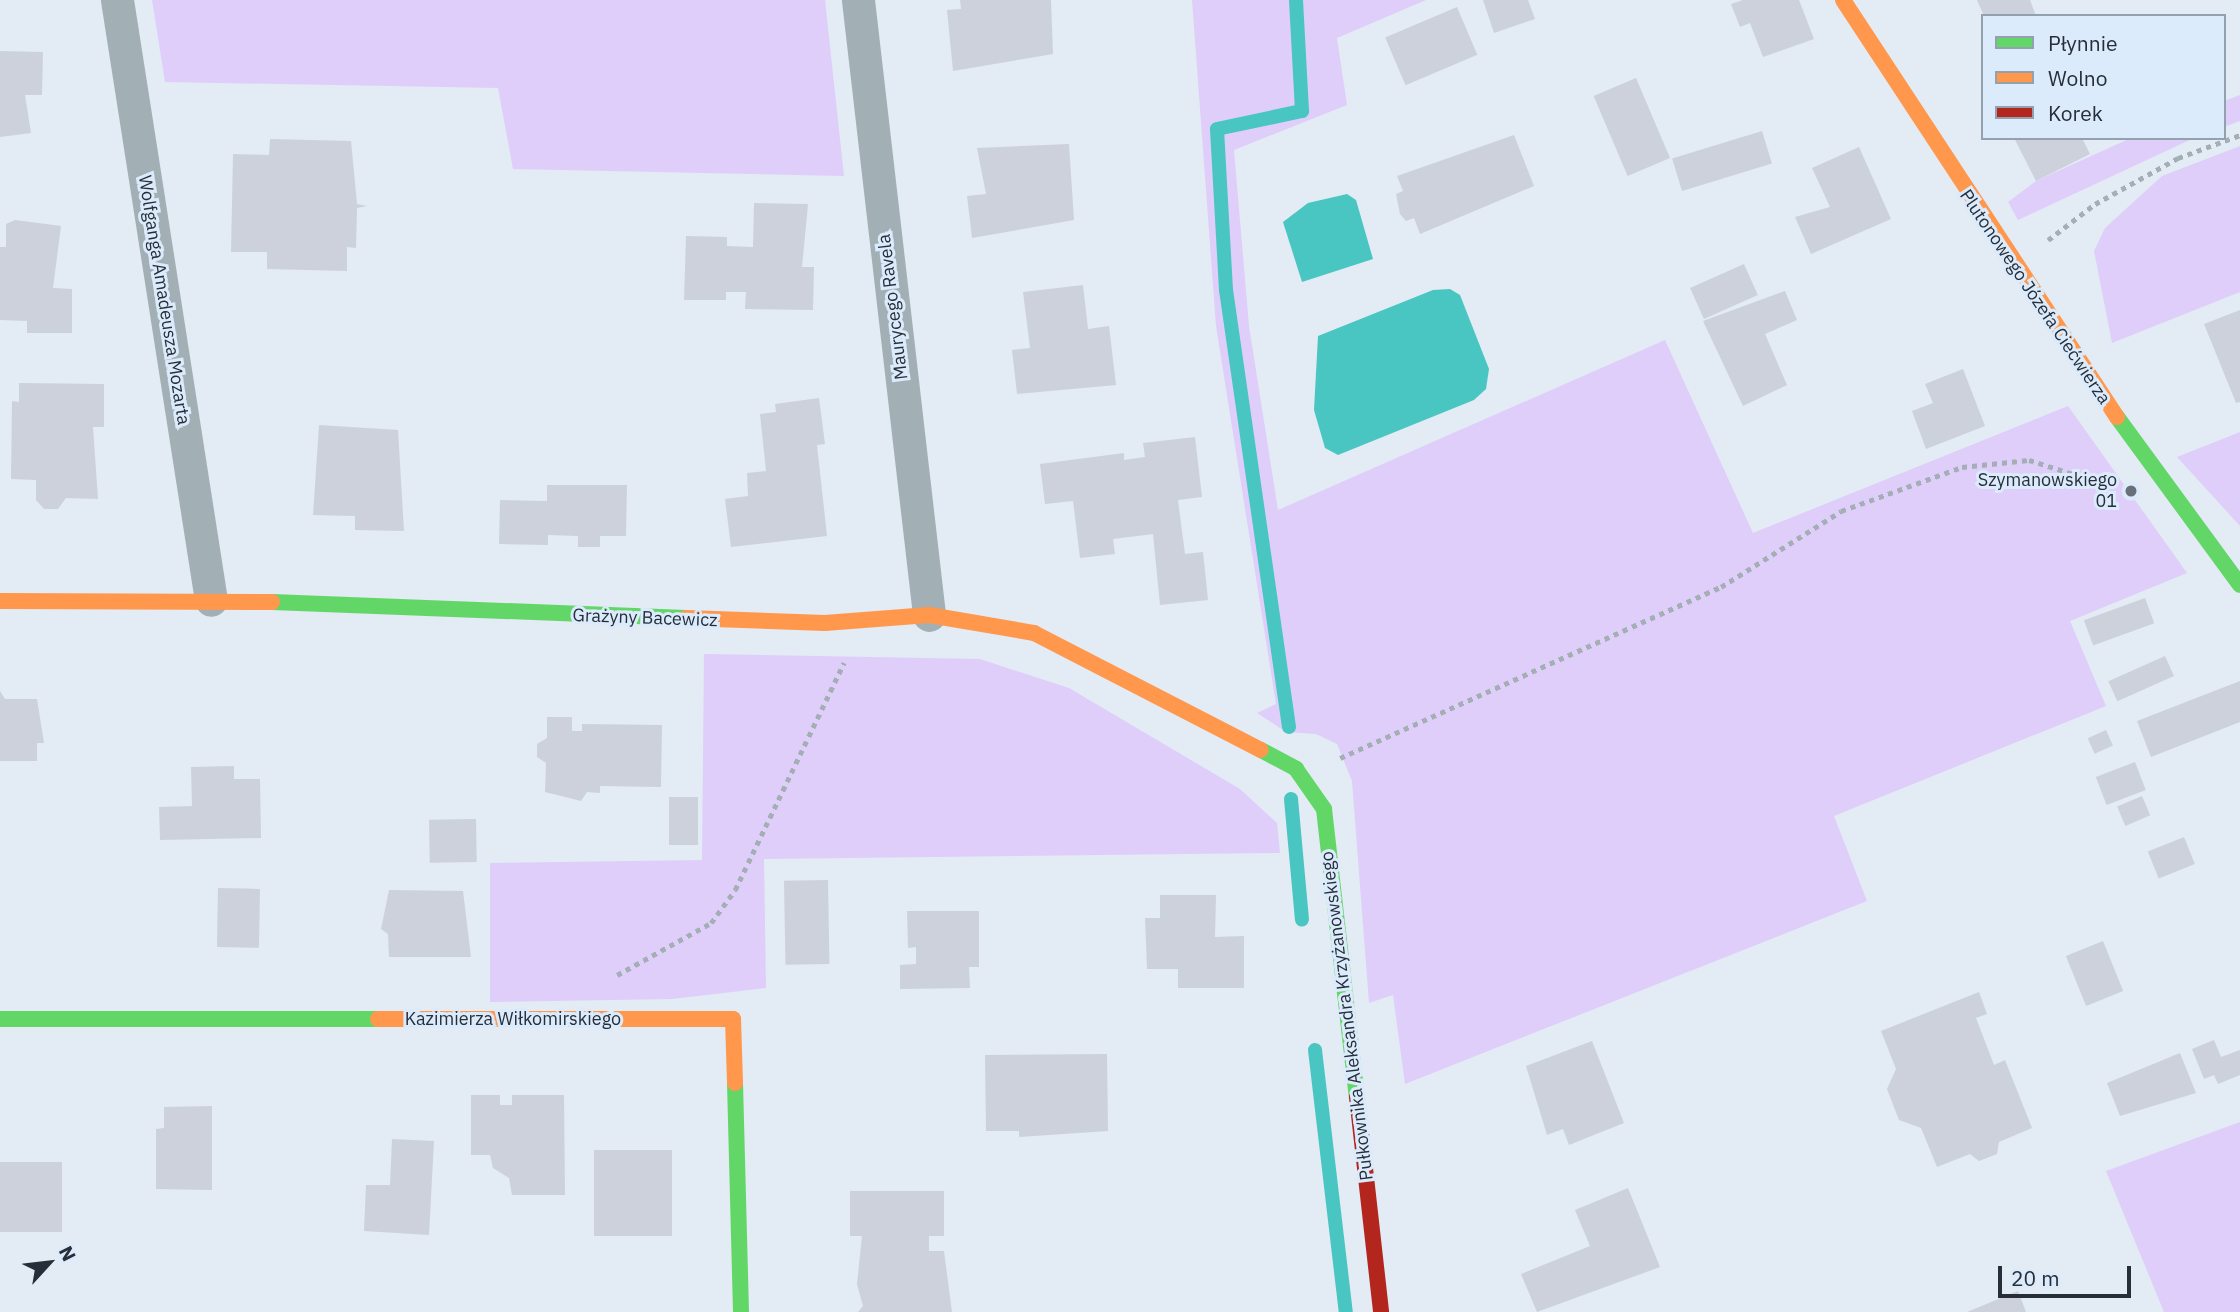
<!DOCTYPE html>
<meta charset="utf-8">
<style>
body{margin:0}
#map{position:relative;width:2240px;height:1312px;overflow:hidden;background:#e3ebf4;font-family:"IBM Plex Sans",sans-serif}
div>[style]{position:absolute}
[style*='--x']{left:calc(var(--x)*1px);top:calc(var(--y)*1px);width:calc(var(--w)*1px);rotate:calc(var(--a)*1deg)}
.green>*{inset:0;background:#dfcefa}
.water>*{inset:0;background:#49c6c2}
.stream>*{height:14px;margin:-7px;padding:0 7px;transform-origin:7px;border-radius:7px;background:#49c6c2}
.building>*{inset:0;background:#cdd1db;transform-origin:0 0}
.path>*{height:4.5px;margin-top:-2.25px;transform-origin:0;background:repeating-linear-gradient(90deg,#a3afb4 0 5px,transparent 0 10px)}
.street>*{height:33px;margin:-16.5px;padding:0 16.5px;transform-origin:16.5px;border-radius:16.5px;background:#a2b0b6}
.fast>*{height:16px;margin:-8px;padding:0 8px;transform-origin:8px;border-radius:8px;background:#63d668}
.slow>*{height:16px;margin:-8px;padding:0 8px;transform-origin:8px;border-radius:8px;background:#ff974d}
.jam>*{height:16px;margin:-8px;padding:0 8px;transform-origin:8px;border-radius:8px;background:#b3261e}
.dots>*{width:19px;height:19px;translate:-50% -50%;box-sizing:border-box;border:4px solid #dcebfb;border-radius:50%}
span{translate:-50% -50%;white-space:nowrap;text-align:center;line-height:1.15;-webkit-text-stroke:6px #dcebfb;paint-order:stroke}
.street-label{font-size:18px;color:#262f39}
.poi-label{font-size:18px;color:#262f39}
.right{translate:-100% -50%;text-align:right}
.legend{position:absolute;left:1981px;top:14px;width:245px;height:126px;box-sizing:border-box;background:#dcebfb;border:2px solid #93a0ad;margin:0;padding:9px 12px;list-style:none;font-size:21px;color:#262f39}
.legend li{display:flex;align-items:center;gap:14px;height:35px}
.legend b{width:35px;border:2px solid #93a0ad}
.north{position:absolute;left:14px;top:1228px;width:70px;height:70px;-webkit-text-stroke:5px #dcebfb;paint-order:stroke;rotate:63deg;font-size:19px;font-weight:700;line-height:28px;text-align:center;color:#262f39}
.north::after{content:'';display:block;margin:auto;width:24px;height:32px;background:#262f39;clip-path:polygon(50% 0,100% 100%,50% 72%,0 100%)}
.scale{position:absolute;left:1998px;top:1266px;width:133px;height:32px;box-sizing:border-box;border:4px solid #262f39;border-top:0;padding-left:9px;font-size:21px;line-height:24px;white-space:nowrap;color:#262f39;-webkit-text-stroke:5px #dcebfb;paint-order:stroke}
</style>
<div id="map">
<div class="green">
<i style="clip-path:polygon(152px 0,825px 0,844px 176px,513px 169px,498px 88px,165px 82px)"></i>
<i style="clip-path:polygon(1192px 0,1426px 0,1337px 38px,1347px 105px,1234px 150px,1249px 326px,1278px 510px,1665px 340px,1753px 533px,2068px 406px,2187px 573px,2070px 621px,2106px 706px,1834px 816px,1867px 901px,1405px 1084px,1393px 995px,1369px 1003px,1352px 781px,1337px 744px,1316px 734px,1286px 732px,1257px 713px,1276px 704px,1216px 326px)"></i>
<i style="clip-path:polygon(2240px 95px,2240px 121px,2224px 127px,2224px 101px)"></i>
<i style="clip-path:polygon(2131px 138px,2194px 138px,2018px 220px,2008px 202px,2036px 181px)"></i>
<i style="clip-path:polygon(2240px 146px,2240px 292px,2112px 343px,2094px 251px,2105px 228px,2162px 176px)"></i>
<i style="clip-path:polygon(2240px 432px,2240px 526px,2177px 457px)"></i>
<i style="clip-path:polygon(704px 654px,980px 659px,1069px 688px,1240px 789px,1277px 823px,1280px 853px,764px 859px,766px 988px,672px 999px,490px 1002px,490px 863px,702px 860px)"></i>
<i style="clip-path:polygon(2240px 1122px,2240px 1312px,2164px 1312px,2106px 1171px)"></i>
</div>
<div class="water">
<i style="clip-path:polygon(1347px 194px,1356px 200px,1373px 259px,1302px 282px,1283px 222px,1308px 203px)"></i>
<i style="clip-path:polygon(1450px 289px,1460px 295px,1489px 369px,1486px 389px,1474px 400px,1338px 455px,1325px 448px,1314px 410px,1318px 336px,1433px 290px)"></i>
</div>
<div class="stream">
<i style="--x:1289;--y:727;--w:442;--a:-98.2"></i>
<i style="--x:1226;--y:290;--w:161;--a:-93.2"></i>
<i style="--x:1217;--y:129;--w:87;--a:-12"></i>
<i style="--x:1302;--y:111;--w:111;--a:-93.1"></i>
<i style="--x:1291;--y:799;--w:121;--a:84.8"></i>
<i style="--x:1315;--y:1050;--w:264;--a:83.3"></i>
</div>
<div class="building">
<i style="clip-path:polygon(960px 0,1051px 0,1053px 54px,953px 71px,947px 10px,961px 9px)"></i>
<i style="clip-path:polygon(1483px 0,1528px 0,1535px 19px,1494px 33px)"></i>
<i style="clip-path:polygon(1743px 0,1799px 0,1814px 39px,1763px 57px,1750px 23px,1740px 27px,1731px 4px)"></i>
<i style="clip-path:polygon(1977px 0,2030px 0,2036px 16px,1984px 16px)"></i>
<i style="left:1457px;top:7px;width:52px;height:78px;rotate:67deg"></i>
<i style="clip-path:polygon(0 51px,43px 52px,42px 95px,25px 95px,31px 133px,0 137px)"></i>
<i style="left:1636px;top:78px;width:87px;height:46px;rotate:67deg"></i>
<i style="left:1762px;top:131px;width:34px;height:94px;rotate:73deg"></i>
<i style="clip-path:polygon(1514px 135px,1534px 186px,1420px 234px,1414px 218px,1406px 221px,1400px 214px,1396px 194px,1403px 191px,1397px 176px)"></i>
<i style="clip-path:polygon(2014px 138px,2082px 138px,2090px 154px,2036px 181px)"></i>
<i style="clip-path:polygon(270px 139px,351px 141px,357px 204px,367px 206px,357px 208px,356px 248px,347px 247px,347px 271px,267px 269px,267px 252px,231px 252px,233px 154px,269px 155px)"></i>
<i style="clip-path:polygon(1069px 144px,1074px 220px,972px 238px,967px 196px,986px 194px,977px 148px)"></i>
<i style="clip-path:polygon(1859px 147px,1891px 219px,1811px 254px,1795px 217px,1830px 207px,1812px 168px)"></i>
<i style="clip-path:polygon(754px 203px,808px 204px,802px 267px,814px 267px,813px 310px,745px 309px,746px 292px,726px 292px,726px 300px,684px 300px,686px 236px,727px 237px,727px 246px,753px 247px)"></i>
<i style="clip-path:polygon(15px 220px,61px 226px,53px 288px,72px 289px,72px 333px,27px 333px,27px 321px,0 320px,0 247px,6px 247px,6px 224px)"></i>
<i style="left:1744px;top:264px;width:34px;height:59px;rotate:66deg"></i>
<i style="clip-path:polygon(1083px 285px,1088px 329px,1109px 326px,1116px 385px,1017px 394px,1012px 350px,1030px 348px,1023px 292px)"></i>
<i style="clip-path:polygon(1785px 291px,1797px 320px,1765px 334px,1787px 385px,1743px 406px,1703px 321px)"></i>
<i style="clip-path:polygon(2240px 310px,2240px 402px,2236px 403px,2204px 324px)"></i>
<i style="clip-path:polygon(1963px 369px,1985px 426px,1926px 449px,1912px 411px,1933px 403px,1925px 384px)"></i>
<i style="clip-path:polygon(19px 383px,104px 384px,104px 427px,93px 427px,98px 499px,66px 498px,58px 509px,44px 509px,36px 500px,36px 480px,11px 479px,12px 401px,19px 402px)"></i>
<i style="clip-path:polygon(819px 398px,825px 444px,817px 445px,827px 536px,731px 547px,725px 499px,748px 496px,747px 473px,766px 471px,760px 414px,776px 412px,775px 404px)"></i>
<i style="clip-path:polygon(319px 425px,398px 430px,404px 531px,355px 530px,355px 516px,313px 515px)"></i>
<i style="clip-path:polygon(1195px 437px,1202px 497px,1178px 500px,1185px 554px,1203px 552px,1208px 600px,1160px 605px,1153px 534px,1113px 539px,1115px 554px,1080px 558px,1073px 501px,1045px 504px,1040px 464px,1124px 453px,1124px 460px,1145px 457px,1143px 443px)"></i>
<i style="clip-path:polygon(547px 485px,627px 485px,626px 536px,600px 536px,600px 547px,578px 547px,578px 536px,548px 535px,548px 545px,499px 544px,500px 500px,547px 501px)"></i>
<i style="left:2145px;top:598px;width:27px;height:65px;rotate:70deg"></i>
<i style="left:2165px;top:656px;width:22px;height:62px;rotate:66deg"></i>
<i style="clip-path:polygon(2240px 681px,2240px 722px,2151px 757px,2137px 721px)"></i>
<i style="clip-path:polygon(0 691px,5px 699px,37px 699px,44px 743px,37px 743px,37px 761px,0 761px)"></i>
<i style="clip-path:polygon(547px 717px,572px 717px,572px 731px,582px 731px,582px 724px,662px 725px,661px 787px,600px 786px,600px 793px,587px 792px,581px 801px,545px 792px,546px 763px,537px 757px,537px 744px,547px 738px)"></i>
<i style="left:2106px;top:730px;width:17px;height:20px;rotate:66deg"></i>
<i style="left:2135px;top:762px;width:30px;height:42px;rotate:69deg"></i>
<i style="clip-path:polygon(234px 766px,234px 779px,260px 779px,261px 838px,160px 840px,159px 807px,192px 806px,191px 767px)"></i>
<i style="left:2142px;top:796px;width:21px;height:27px;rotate:67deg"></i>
<i style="left:669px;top:797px;width:29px;height:48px"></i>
<i style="left:476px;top:819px;width:43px;height:47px;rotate:89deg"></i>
<i style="left:2184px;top:837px;width:29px;height:39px;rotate:68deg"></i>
<i style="left:828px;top:880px;width:84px;height:44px;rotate:89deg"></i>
<i style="left:218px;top:888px;width:42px;height:59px;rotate:1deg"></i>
<i style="clip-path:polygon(389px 890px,463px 891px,471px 957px,389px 957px,388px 934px,381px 929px)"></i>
<i style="clip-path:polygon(1160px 895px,1216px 895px,1215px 937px,1244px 936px,1244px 988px,1178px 988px,1178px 969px,1147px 969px,1145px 918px,1160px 918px)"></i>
<i style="clip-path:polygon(907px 911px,979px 911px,979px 967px,969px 967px,970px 988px,900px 989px,900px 965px,916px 964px,916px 947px,908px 948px)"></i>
<i style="left:2103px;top:941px;width:54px;height:40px;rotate:68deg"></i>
<i style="clip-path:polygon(1979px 992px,1987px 1014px,1976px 1018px,1994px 1065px,2005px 1060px,2032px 1128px,1999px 1142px,1997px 1154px,1979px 1161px,1970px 1154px,1937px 1167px,1921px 1128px,1899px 1120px,1887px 1089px,1896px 1069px,1881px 1031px)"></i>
<i style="clip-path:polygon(2214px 1040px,2221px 1057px,2240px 1050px,2240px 1075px,2218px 1084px,2214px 1075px,2204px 1079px,2192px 1049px)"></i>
<i style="clip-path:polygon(1592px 1041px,1624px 1123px,1569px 1145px,1563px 1129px,1547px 1135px,1526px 1066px)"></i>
<i style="clip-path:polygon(2180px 1053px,2196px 1093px,2120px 1116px,2107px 1083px)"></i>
<i style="clip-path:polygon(1107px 1054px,1108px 1131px,1019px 1137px,1019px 1131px,986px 1131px,985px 1055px)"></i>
<i style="clip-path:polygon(471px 1095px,500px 1095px,500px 1105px,512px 1105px,512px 1095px,564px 1095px,565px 1195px,512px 1195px,509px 1178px,493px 1168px,490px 1155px,471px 1155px)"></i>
<i style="clip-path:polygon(212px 1106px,212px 1190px,156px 1189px,156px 1129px,164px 1128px,164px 1107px)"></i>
<i style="clip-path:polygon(392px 1139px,434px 1141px,429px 1235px,364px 1231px,366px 1185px,390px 1185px)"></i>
<i style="left:594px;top:1150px;width:78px;height:86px"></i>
<i style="left:62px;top:1162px;width:70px;height:62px;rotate:90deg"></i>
<i style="clip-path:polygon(1628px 1188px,1660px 1267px,1537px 1312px,1521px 1274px,1590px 1246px,1575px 1210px)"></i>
<i style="clip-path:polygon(850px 1191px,944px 1191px,944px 1236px,929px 1236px,929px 1251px,944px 1251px,952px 1312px,858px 1312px,863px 1306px,857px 1284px,862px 1236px,850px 1236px)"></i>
<i style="clip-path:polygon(2018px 1291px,2026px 1312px,1967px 1312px)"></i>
</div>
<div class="path">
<i style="--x:2048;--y:240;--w:59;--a:-37.5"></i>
<i style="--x:2095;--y:204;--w:95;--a:-29"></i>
<i style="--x:2178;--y:158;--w:66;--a:-20.4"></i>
<i style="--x:1340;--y:758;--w:418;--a:-24.2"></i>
<i style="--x:1721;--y:587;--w:142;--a:-32.3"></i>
<i style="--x:1841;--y:511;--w:129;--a:-20"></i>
<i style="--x:1962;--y:467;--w:67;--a:-6"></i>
<i style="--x:2029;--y:460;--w:69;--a:17.7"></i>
<i style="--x:2095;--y:481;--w:16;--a:-7"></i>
<i style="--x:617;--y:975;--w:107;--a:-29"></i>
<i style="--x:711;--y:923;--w:41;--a:-54"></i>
<i style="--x:735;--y:890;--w:252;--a:-64.4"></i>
</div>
<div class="street">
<i style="--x:117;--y:0;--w:607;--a:81.1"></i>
<i style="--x:858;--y:0;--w:619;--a:83.41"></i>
</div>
<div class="fast">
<i style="--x:2117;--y:417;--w:208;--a:53.8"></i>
<i style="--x:272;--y:602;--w:414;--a:2.2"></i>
<i style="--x:1261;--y:750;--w:40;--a:28"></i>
<i style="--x:1296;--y:769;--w:49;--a:55"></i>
<i style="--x:1324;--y:809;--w:290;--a:83.5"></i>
<i style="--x:0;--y:1019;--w:378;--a:0"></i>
<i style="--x:735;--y:1083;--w:229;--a:88.5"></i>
</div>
<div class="slow">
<i style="--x:1843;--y:0;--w:499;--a:56.7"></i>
<i style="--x:0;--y:601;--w:272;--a:0.2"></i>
<i style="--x:686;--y:618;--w:139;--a:2.1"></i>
<i style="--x:825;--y:623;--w:104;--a:-4.4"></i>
<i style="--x:929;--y:615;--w:107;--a:9.7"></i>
<i style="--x:1034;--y:633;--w:255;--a:27.3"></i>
<i style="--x:378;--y:1019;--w:355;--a:0"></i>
<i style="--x:733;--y:1019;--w:64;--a:88.2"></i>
</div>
<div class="jam">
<i style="--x:1357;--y:1097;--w:216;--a:83.6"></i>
</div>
<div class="dots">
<i style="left:2131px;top:491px;background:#68717a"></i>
</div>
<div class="street-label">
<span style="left:2035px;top:297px;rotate:56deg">Plutonowego Józefa Ciećwierza</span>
<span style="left:164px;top:300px;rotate:81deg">Wolfganga Amadeusza Mozarta</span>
<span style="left:893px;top:307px;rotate:-97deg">Maurycego Ravela</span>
<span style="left:645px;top:618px;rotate:2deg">Grażyny Bacewicz</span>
<span style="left:1347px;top:1016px;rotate:-97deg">Pułkownika Aleksandra Krzyżanowskiego</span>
<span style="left:513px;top:1019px">Kazimierza Wiłkomirskiego</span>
</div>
<div class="poi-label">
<span class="right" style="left:2117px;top:491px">Szymanowskiego<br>01</span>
</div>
<ul class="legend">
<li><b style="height:9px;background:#63d668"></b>Płynnie</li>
<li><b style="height:9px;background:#ff974d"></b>Wolno</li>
<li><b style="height:9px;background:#b3261e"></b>Korek</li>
</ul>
<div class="north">N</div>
<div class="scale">20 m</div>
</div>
